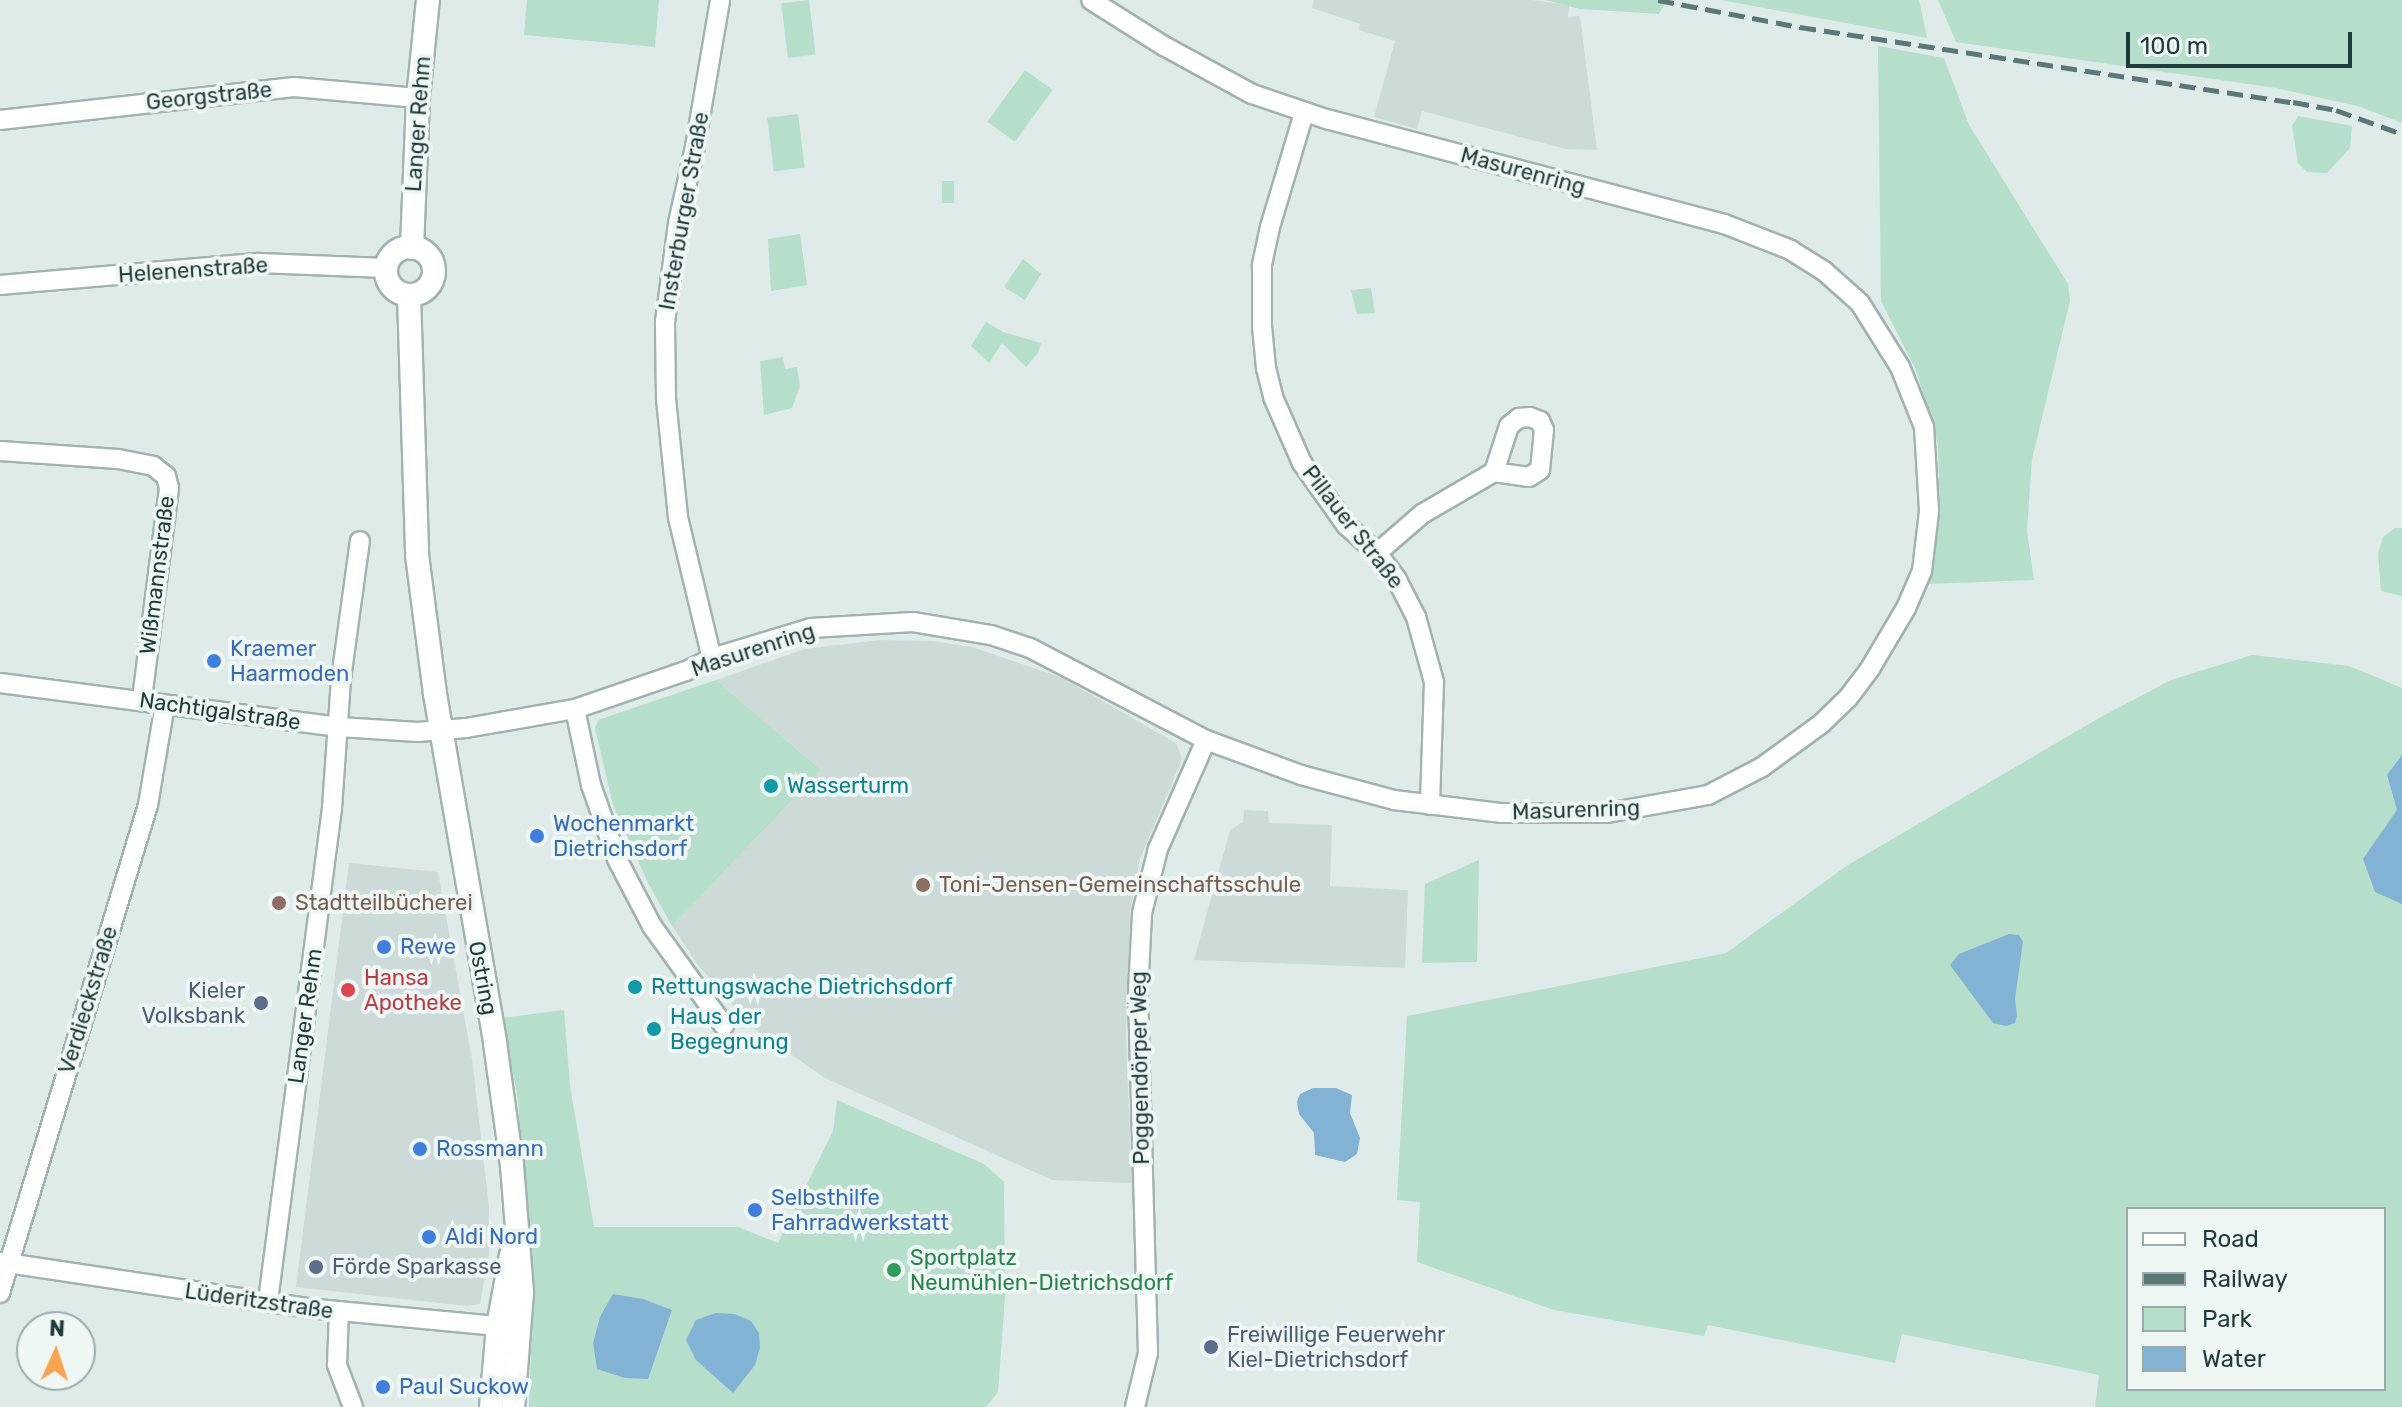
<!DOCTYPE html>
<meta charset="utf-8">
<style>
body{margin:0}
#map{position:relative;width:2402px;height:1407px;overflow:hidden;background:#deebe9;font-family:Rubik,sans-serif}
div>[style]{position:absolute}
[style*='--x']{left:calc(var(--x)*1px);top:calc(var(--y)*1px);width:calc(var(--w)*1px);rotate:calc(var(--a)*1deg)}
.built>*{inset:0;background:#cddbd8}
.green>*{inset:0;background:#b5decb;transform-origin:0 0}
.water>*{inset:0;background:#82b3d4}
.roads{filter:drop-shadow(2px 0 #a1b3b1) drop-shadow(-2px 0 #a1b3b1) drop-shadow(0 2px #a1b3b1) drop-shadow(0 -2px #a1b3b1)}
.minor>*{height:18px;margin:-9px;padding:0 9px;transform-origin:9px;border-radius:9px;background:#fff}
.tertiary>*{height:22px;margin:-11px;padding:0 11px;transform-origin:11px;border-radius:11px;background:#fff}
.tertiary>.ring{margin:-11px;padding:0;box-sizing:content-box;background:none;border:22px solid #fff;border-radius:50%}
.rail>*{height:5px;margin-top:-2.5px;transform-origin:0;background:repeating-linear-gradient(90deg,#597877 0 16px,transparent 0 24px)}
.dots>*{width:22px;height:22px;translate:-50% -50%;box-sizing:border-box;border:4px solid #eff7f5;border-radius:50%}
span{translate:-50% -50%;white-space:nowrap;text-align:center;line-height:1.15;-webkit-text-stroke:8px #eff7f5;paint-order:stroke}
.street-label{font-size:22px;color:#1f3c3b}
.shop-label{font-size:22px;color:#366cbe}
.left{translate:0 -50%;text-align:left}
.culture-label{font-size:22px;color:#0d838f}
.education-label{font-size:22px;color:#785e54}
.health-label{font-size:22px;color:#be3a42}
.service-label{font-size:22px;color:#4e5e75}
.right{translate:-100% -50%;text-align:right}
.leisure-label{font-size:22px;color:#27864d}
.legend{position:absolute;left:2126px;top:1207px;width:260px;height:184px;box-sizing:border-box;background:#eff7f5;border:2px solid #9cacab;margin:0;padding:10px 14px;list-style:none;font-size:24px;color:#1f3c3b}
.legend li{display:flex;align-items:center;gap:16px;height:40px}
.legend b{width:40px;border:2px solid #9cacab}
.north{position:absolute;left:16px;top:1311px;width:80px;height:80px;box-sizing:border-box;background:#eff7f5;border:2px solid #9cacab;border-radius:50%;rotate:3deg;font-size:22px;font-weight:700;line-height:32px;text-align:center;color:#1f3c3b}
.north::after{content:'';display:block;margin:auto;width:28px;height:36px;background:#fba44d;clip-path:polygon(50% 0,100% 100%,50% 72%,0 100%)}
.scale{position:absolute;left:2126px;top:32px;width:226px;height:36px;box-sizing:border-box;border:4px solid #1f3c3b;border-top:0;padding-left:10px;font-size:24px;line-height:28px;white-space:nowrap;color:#1f3c3b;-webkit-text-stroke:6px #eff7f5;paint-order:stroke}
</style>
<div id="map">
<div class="built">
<i style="clip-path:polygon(1314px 0,1532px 0,1569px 5px,1568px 17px,1580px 16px,1597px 150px,1566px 149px,1422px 111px,1417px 129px,1374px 117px,1395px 41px,1359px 30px,1360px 24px,1312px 8px)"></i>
<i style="clip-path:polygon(879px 640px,932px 641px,972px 647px,1060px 677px,1176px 743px,1182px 759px,1140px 859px,1130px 911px,1126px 1039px,1132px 1183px,1052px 1180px,825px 1078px,753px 1028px,698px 965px,672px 926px,821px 770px,716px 680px,805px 649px)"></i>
<i style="clip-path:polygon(1244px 810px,1268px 811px,1269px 823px,1332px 825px,1330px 886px,1408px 890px,1405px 968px,1194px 960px,1230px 830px,1243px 822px)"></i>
<i style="clip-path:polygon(349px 863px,438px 872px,472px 1059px,489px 1207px,489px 1254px,480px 1304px,466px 1306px,296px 1287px)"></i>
</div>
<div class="green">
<i style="clip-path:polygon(527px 0,659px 0,655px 47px,524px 35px)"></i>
<i style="left:809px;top:0;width:55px;height:28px;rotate:83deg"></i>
<i style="clip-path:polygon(1545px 0,1667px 0,1659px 14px,1580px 9px)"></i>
<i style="clip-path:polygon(1721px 0,1919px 0,1927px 38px)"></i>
<i style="clip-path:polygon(1938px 0,2402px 0,2402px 123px,2358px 106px,2276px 88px,1956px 42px)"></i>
<i style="clip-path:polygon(1878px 46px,1944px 58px,1969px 125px,2068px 284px,2070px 301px,2032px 459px,2027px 531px,2034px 580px,1929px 584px,1940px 515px,1938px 445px,1916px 370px,1881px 301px)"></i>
<i style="left:1025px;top:70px;width:34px;height:64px;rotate:36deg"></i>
<i style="left:798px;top:114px;width:54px;height:31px;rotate:83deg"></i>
<i style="clip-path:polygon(2298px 116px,2352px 126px,2350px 148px,2327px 173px,2307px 172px,2298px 163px,2292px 126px)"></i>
<i style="left:942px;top:181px;width:12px;height:22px"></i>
<i style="clip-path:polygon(800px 234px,807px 285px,771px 291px,768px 239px)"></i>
<i style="clip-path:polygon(1023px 259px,1041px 274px,1025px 300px,1004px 287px)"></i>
<i style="clip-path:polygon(1371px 288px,1375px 313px,1357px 314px,1351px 290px)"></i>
<i style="clip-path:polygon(986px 322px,1003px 332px,1041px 343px,1038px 353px,1026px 367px,1002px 343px,989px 363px,971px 346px)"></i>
<i style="clip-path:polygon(783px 357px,785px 369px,797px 367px,800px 386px,792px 408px,764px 415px,760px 361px)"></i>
<i style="clip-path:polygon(2395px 528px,2402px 528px,2402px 596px,2381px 591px,2378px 554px,2383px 537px)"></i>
<i style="clip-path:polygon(evenodd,2252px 655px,2349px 666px,2402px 688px,2402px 1407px,2095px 1407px,2099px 1375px,1902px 1334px,1895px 1363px,1708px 1325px,1704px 1336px,1554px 1310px,1417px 1262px,1420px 1202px,1397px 1200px,1407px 1016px,1726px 953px,1848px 865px,2101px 717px,2171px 680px,2252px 655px,2128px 1209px,2384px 1209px,2384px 1389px,2128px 1389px,2128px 1209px)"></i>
<i style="clip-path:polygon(716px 680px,821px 770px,672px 926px,648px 883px,613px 805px,595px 728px,598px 720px)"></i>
<i style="clip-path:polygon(1479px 860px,1477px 962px,1422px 963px,1425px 884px)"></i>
<i style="clip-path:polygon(564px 1010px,570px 1086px,594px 1227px,738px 1227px,778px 1243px,833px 1131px,837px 1100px,984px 1164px,1004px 1182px,1005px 1297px,998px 1392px,986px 1407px,529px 1407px,532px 1316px,518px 1099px,502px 1018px)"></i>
</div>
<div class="water">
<i style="clip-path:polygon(2402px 755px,2402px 904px,2375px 892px,2363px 859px,2397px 810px,2387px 775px)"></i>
<i style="clip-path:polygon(2009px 934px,2019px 935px,2023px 942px,2015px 999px,2017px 1016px,2015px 1023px,2006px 1026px,1993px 1023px,1950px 965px,1959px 954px)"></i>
<i style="clip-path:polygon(1313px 1088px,1336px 1088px,1352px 1095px,1350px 1113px,1360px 1138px,1357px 1154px,1345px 1162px,1315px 1155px,1314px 1133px,1299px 1114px,1297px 1102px,1300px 1094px)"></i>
<i style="clip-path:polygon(613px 1294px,643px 1299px,672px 1310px,648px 1379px,625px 1378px,597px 1369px,593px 1343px,600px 1317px)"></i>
<i style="clip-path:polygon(716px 1313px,735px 1314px,751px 1321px,759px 1333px,760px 1348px,755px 1365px,733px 1393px,696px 1360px,686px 1340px,696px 1320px)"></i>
</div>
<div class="roads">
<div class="minor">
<i style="--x:1304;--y:113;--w:119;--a:106.6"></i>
<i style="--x:1270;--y:227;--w:40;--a:102"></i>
<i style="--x:1262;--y:266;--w:60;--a:90"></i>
<i style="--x:1262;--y:326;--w:42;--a:84.6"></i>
<i style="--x:1266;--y:368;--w:30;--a:76"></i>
<i style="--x:1273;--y:397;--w:72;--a:66.3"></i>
<i style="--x:1302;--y:463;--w:76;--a:54.6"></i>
<i style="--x:1346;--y:525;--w:42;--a:42.1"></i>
<i style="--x:1377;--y:553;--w:34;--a:53"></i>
<i style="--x:1397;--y:580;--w:42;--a:62.8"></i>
<i style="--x:1416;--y:617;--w:67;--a:74.5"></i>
<i style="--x:1434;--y:682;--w:123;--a:91.9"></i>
<i style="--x:0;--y:120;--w:296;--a:-6.4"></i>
<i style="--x:294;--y:87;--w:124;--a:5.1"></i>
<i style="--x:0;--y:285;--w:260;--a:-4.9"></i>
<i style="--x:259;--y:263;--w:127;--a:2.3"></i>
<i style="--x:0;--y:451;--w:118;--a:3.9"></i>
<i style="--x:118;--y:459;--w:36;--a:11"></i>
<i style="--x:153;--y:466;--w:16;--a:38"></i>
<i style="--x:166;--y:476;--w:12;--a:76"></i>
<i style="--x:169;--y:488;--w:214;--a:97.3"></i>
<i style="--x:1377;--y:553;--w:60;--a:-40.9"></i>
<i style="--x:1422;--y:514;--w:83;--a:-30.3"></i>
<i style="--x:1494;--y:472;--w:48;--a:-71.9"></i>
<i style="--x:1509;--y:426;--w:13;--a:-39"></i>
<i style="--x:1519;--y:418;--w:11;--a:-5"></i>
<i style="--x:1530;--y:417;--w:11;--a:22"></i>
<i style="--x:1540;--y:421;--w:10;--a:66"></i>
<i style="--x:1544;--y:430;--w:40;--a:95.7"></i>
<i style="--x:1540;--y:470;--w:13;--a:148"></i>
<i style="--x:1529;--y:477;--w:35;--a:-172"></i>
<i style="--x:712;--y:659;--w:146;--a:-103.5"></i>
<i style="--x:678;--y:517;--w:120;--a:-95.8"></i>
<i style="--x:666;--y:398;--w:76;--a:-90.8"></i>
<i style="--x:665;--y:322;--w:100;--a:-82.5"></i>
<i style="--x:678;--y:223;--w:78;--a:-77.4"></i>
<i style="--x:695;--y:147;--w:149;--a:-80.3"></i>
<i style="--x:0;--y:683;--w:342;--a:7.4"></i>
<i style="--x:339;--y:727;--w:79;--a:3.6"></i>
<i style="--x:418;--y:732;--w:48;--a:-4.8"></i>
<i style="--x:466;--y:728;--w:111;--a:-9.9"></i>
<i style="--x:575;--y:709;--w:117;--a:-18.9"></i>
<i style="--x:686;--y:671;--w:32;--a:-26"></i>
<i style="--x:715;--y:657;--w:100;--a:-16.8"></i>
<i style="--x:811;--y:628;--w:102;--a:-3.4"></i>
<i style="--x:913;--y:622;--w:79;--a:9.5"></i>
<i style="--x:991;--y:635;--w:41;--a:18.4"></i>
<i style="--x:1030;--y:648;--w:199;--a:27.6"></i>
<i style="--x:1206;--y:740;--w:101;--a:20.2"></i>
<i style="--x:1301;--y:775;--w:96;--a:15"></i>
<i style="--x:1394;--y:800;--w:109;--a:6.9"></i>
<i style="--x:1502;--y:813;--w:105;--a:0"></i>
<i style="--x:1607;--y:813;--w:103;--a:-10.1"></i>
<i style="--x:1708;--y:795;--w:61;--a:-27.4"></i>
<i style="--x:1762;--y:767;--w:73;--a:-36.1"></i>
<i style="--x:1821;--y:724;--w:37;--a:-44"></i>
<i style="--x:1848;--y:698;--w:39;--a:-53"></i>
<i style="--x:1871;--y:667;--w:69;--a:-59.3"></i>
<i style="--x:1906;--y:608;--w:40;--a:-66.6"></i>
<i style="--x:1922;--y:571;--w:60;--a:-83.3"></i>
<i style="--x:1929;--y:511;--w:84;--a:-93.4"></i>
<i style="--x:1924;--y:427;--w:65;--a:-111.8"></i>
<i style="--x:1900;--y:367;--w:75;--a:-122"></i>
<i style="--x:1860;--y:303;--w:48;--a:-138.4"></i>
<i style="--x:1824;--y:271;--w:39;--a:-148"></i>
<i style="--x:1791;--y:250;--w:72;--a:-158.8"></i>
<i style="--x:1724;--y:224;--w:408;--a:-165.2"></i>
<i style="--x:1329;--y:120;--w:81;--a:-161.3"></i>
<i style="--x:1252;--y:94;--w:100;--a:-151.4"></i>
<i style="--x:1164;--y:46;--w:86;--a:-147.8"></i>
<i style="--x:575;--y:709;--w:78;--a:78.1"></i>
<i style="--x:591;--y:785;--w:78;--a:70.6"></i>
<i style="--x:617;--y:859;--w:76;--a:62.4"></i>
<i style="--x:652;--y:926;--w:123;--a:54.2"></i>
<i style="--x:0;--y:1262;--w:310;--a:8.5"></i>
<i style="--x:307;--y:1308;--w:203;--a:5.4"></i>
<i style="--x:0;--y:1293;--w:510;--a:-73.13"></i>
<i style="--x:148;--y:805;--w:101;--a:-80.4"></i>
<i style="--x:268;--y:1301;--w:497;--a:-82.6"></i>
<i style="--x:332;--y:808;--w:129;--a:-86"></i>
<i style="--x:341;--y:679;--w:139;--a:-82.2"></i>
<i style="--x:339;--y:1311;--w:54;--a:92.1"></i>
<i style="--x:337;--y:1365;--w:45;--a:69.1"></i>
<i style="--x:1135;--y:1407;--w:56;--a:-76.5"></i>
<i style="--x:1148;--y:1353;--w:360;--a:-91.6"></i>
<i style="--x:1138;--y:993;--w:80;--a:-87.1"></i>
<i style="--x:1142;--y:913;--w:66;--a:-76"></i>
<i style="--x:1158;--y:849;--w:119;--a:-66.2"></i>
</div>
<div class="tertiary">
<i class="ring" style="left:386px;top:247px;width:26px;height:26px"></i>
<i style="--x:412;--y:248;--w:150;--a:-87.7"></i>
<i style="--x:418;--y:98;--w:99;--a:-84.2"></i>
<i style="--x:409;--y:295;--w:260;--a:88.2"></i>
<i style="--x:417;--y:555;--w:140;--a:82.6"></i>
<i style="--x:435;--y:694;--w:354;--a:80.2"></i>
<i style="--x:495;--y:1043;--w:123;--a:82.1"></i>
<i style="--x:512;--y:1165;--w:128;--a:85.5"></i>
<i style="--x:522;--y:1293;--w:114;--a:94.5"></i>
<i style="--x:491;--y:1407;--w:81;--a:-85.1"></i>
<i style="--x:498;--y:1326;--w:72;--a:-79.6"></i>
</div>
</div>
<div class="rail">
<i style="--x:1658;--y:0;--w:145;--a:10.8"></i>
<i style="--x:1800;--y:27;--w:499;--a:8.7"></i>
<i style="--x:2293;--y:102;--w:44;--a:10.5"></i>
<i style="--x:2336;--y:110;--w:70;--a:20"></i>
</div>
<div class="dots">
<i style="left:214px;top:661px;background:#3f7fe0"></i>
<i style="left:771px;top:786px;background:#0f9aa8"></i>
<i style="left:537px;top:836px;background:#3f7fe0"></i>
<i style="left:923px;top:885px;background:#8d6e63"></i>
<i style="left:279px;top:903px;background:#8d6e63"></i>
<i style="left:384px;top:947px;background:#3f7fe0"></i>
<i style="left:635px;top:987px;background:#0f9aa8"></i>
<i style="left:348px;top:990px;background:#e0444e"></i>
<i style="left:261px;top:1003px;background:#5c6f8a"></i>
<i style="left:654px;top:1029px;background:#0f9aa8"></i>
<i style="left:420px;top:1149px;background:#3f7fe0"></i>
<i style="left:755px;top:1210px;background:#3f7fe0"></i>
<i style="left:429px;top:1237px;background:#3f7fe0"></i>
<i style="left:316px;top:1267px;background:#5c6f8a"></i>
<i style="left:894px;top:1270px;background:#2e9e5b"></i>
<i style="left:1211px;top:1347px;background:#5c6f8a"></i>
<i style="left:383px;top:1387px;background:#3f7fe0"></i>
</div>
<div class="street-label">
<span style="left:209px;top:96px;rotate:-6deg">Georgstraße</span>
<span style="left:418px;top:124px;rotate:-86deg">Langer Rehm</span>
<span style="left:1523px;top:171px;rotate:15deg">Masurenring</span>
<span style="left:684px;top:211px;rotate:-80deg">Insterburger Straße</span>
<span style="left:193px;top:270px;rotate:-4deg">Helenenstraße</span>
<span style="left:1353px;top:527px;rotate:52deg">Pillauer Straße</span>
<span style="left:157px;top:575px;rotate:-83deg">Wißmannstraße</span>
<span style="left:753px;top:650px;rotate:-18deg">Masurenring</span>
<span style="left:220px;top:711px;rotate:8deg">Nachtigalstraße</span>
<span style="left:1576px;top:810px;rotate:-2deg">Masurenring</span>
<span style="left:483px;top:978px;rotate:79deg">Ostring</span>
<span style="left:88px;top:1000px;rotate:-73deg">Verdieckstraße</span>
<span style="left:305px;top:1016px;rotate:-82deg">Langer Rehm</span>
<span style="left:1140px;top:1068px;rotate:-91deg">Poggendörper Weg</span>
<span style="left:259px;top:1301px;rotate:8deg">Lüderitzstraße</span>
</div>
<div class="shop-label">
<span class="left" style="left:230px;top:661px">Kraemer<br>Haarmoden</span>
<span class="left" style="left:553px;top:836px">Wochenmarkt<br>Dietrichsdorf</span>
<span class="left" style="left:400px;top:947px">Rewe</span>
<span class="left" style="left:436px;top:1149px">Rossmann</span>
<span class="left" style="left:771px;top:1210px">Selbsthilfe<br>Fahrradwerkstatt</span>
<span class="left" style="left:445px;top:1237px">Aldi Nord</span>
<span class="left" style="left:399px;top:1387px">Paul Suckow</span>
</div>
<div class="culture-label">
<span class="left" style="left:787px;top:786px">Wasserturm</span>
<span class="left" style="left:651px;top:987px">Rettungswache Dietrichsdorf</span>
<span class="left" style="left:670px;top:1029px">Haus der<br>Begegnung</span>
</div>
<div class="education-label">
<span class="left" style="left:939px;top:885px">Toni-Jensen-Gemeinschaftsschule</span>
<span class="left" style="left:295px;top:903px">Stadtteilbücherei</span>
</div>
<div class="health-label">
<span class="left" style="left:364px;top:990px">Hansa<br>Apotheke</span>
</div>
<div class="service-label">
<span class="right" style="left:245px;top:1003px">Kieler<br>Volksbank</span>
<span class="left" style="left:332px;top:1267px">Förde Sparkasse</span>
<span class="left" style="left:1227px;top:1347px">Freiwillige Feuerwehr<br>Kiel-Dietrichsdorf</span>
</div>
<div class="leisure-label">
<span class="left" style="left:910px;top:1270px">Sportplatz<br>Neumühlen-Dietrichsdorf</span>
</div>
<ul class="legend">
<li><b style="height:10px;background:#fff"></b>Road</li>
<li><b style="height:10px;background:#597877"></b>Railway</li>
<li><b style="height:22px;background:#b5decb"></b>Park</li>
<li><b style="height:22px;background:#82b3d4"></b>Water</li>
</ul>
<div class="north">N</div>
<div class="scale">100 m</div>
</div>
